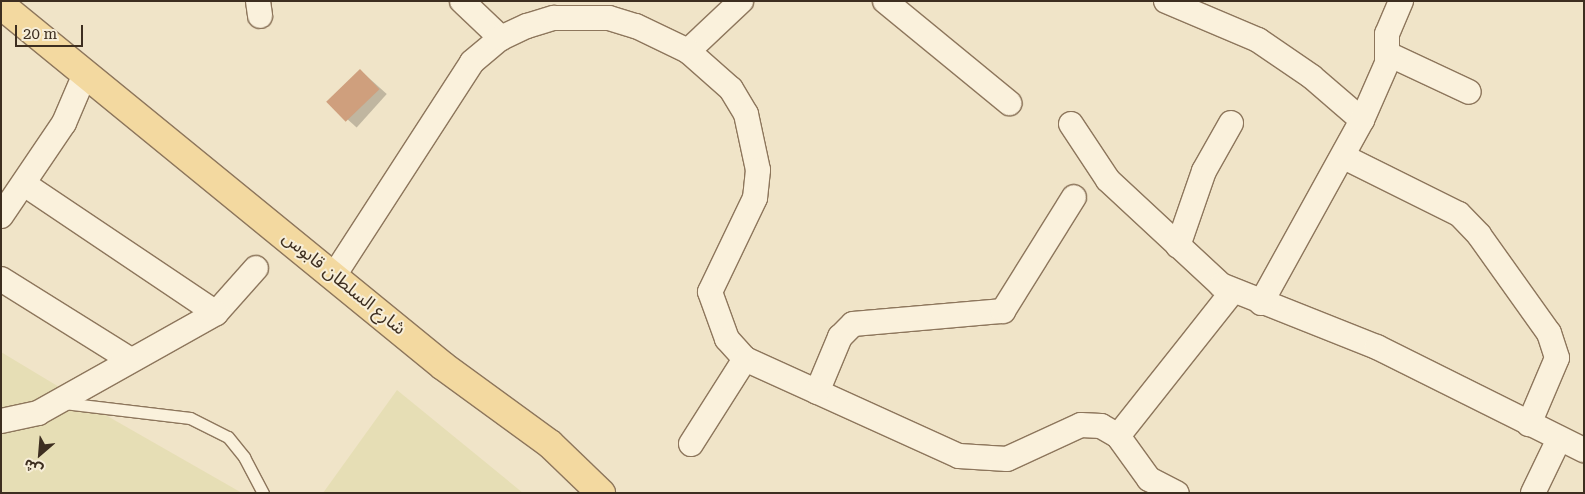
<!DOCTYPE html>
<meta charset="utf-8">
<style>
body{margin:0}
#map{position:relative;width:1585px;height:494px;overflow:hidden;background:#f0e4c8;font-family:"Roboto Serif","Noto Sans Arabic",serif}
div>[style]{position:absolute}
[style*='--x']{left:calc(var(--x)*1px);top:calc(var(--y)*1px);width:calc(var(--w)*1px);rotate:calc(var(--a)*1deg)}
.farmland>*{inset:0;background:#e6deb5}
.shadow>*{inset:0;background:#0003;transform-origin:0 0}
.building>*{inset:0;background:#cf9f7d;transform-origin:0 0}
.roads{filter:drop-shadow(1px 0 #8d765c) drop-shadow(-1px 0 #8d765c) drop-shadow(0 1px #8d765c) drop-shadow(0 -1px #8d765c)}
.service>*{height:11px;margin:-5.5px;padding:0 5.5px;transform-origin:5.5px;border-radius:5.5px;background:#faf1dc}
.minor>*{height:24px;margin:-12px;padding:0 12px;transform-origin:12px;border-radius:12px;background:#faf1dc}
.primary>*{height:28px;margin:-14px;padding:0 14px;transform-origin:14px;border-radius:14px;background:#f3d9a0}
span{translate:-50% -50%;white-space:nowrap;text-align:center;line-height:1.15;-webkit-text-stroke:4px #f7eed8;paint-order:stroke}
.street-label{font-size:18px;color:#3d2e20}
.frame{position:absolute;inset:0;border:2px solid #3d2e20;pointer-events:none}
.north{position:absolute;left:15px;top:429px;width:50px;height:50px;-webkit-text-stroke:4px #f7eed8;paint-order:stroke;rotate:207deg;font-size:14px;font-weight:700;line-height:20px;text-align:center;color:#3d2e20}
.north::after{content:'';display:block;margin:auto;width:18px;height:22px;background:#3d2e20;clip-path:polygon(50% 0,100% 100%,50% 72%,0 100%)}
.scale{position:absolute;left:15px;top:25px;width:68px;height:22px;box-sizing:border-box;border:2px solid #3d2e20;border-top:0;padding-left:6px;font-size:15px;line-height:18px;white-space:nowrap;color:#3d2e20;-webkit-text-stroke:4px #f7eed8;paint-order:stroke}
</style>
<div id="map">
<div class="farmland">
<i style="clip-path:polygon(1px 352px,109px 417px,242px 493px,1px 493px)"></i>
<i style="clip-path:polygon(397px 390px,523px 493px,323px 493px)"></i>
</div>
<div class="shadow">
<i style="left:360px;top:70px;width:36px;height:45px;rotate:42deg"></i>
</div>
<div class="building">
<i style="left:360px;top:69px;width:28px;height:47px;rotate:46deg"></i>
</div>
<div class="roads">
<div class="service">
<i style="--x:64;--y:403;--w:127;--a:6.8"></i>
<i style="--x:190;--y:418;--w:42;--a:26.6"></i>
<i style="--x:228;--y:437;--w:26;--a:51"></i>
<i style="--x:244;--y:457;--w:41;--a:62.2"></i>
</div>
<div class="minor">
<i style="--x:258;--y:1;--w:15;--a:82"></i>
<i style="--x:462;--y:1;--w:54;--a:43.5"></i>
<i style="--x:885;--y:1;--w:161;--a:39.4"></i>
<i style="--x:1166;--y:1;--w:100;--a:23"></i>
<i style="--x:1258;--y:40;--w:65;--a:34.4"></i>
<i style="--x:1312;--y:77;--w:66;--a:40.7"></i>
<i style="--x:688;--y:51;--w:73;--a:-43.3"></i>
<i style="--x:1388;--y:54;--w:89;--a:25.1"></i>
<i style="--x:1071;--y:124;--w:67;--a:56.5"></i>
<i style="--x:1108;--y:180;--w:154;--a:42.9"></i>
<i style="--x:1221;--y:285;--w:168;--a:21.7"></i>
<i style="--x:1377;--y:347;--w:231;--a:26.5"></i>
<i style="--x:1344;--y:157;--w:128;--a:26.4"></i>
<i style="--x:1459;--y:214;--w:29;--a:46"></i>
<i style="--x:1479;--y:235;--w:120;--a:54.5"></i>
<i style="--x:1549;--y:333;--w:26;--a:72"></i>
<i style="--x:1557;--y:358;--w:72;--a:113"></i>
<i style="--x:1;--y:216;--w:112;--a:-55.9"></i>
<i style="--x:64;--y:123;--w:51;--a:-66.9"></i>
<i style="--x:1178;--y:246;--w:79;--a:-70.9"></i>
<i style="--x:1204;--y:171;--w:55;--a:-60.6"></i>
<i style="--x:335;--y:274;--w:252;--a:-57.1"></i>
<i style="--x:472;--y:62;--w:38;--a:-40"></i>
<i style="--x:501;--y:38;--w:29;--a:-25"></i>
<i style="--x:527;--y:26;--w:28;--a:-17"></i>
<i style="--x:554;--y:18;--w:55;--a:0"></i>
<i style="--x:609;--y:18;--w:28;--a:17"></i>
<i style="--x:636;--y:26;--w:58;--a:25.7"></i>
<i style="--x:688;--y:51;--w:57;--a:41.5"></i>
<i style="--x:731;--y:89;--w:29;--a:59"></i>
<i style="--x:746;--y:114;--w:57;--a:77.9"></i>
<i style="--x:758;--y:170;--w:28;--a:96"></i>
<i style="--x:755;--y:198;--w:104;--a:115.6"></i>
<i style="--x:710;--y:292;--w:50;--a:70.1"></i>
<i style="--x:727;--y:339;--w:27;--a:48"></i>
<i style="--x:745;--y:359;--w:235;--a:24.4"></i>
<i style="--x:959;--y:456;--w:48;--a:3.6"></i>
<i style="--x:1007;--y:459;--w:81;--a:-24.7"></i>
<i style="--x:1081;--y:425;--w:20;--a:3"></i>
<i style="--x:1101;--y:426;--w:20;--a:30"></i>
<i style="--x:1118;--y:436;--w:53;--a:54.2"></i>
<i style="--x:1149;--y:479;--w:31;--a:27"></i>
<i style="--x:1;--y:279;--w:151;--a:32"></i>
<i style="--x:1261;--y:303;--w:209;--a:-61.1"></i>
<i style="--x:1362;--y:120;--w:62;--a:-66.3"></i>
<i style="--x:1387;--y:63;--w:29;--a:-90"></i>
<i style="--x:1387;--y:34;--w:36;--a:-67"></i>
<i style="--x:216;--y:313;--w:60;--a:-48.4"></i>
<i style="--x:817;--y:392;--w:60;--a:-67.3"></i>
<i style="--x:840;--y:337;--w:18;--a:-45"></i>
<i style="--x:853;--y:324;--w:151;--a:-5"></i>
<i style="--x:1003;--y:311;--w:134;--a:-58.1"></i>
<i style="--x:1;--y:421;--w:38;--a:-12"></i>
<i style="--x:38;--y:413;--w:204;--a:-29.3"></i>
<i style="--x:216;--y:313;--w:231;--a:-146.1"></i>
<i style="--x:1118;--y:436;--w:184;--a:-51.6"></i>
<i style="--x:691;--y:444;--w:101;--a:-57.6"></i>
<i style="--x:1533;--y:493;--w:60;--a:-64.3"></i>
</div>
<div class="primary">
<i style="--x:1;--y:5;--w:571;--a:39.24"></i>
<i style="--x:443;--y:366;--w:132;--a:36.1"></i>
<i style="--x:550;--y:444;--w:71;--a:43.9"></i>
</div>
</div>
<div class="street-label">
<span style="left:344px;top:283px;rotate:39deg">شارع السلطان قابوس</span>
</div>
<div class="frame"></div>
<div class="north">ش</div>
<div class="scale">20 m</div>
</div>
